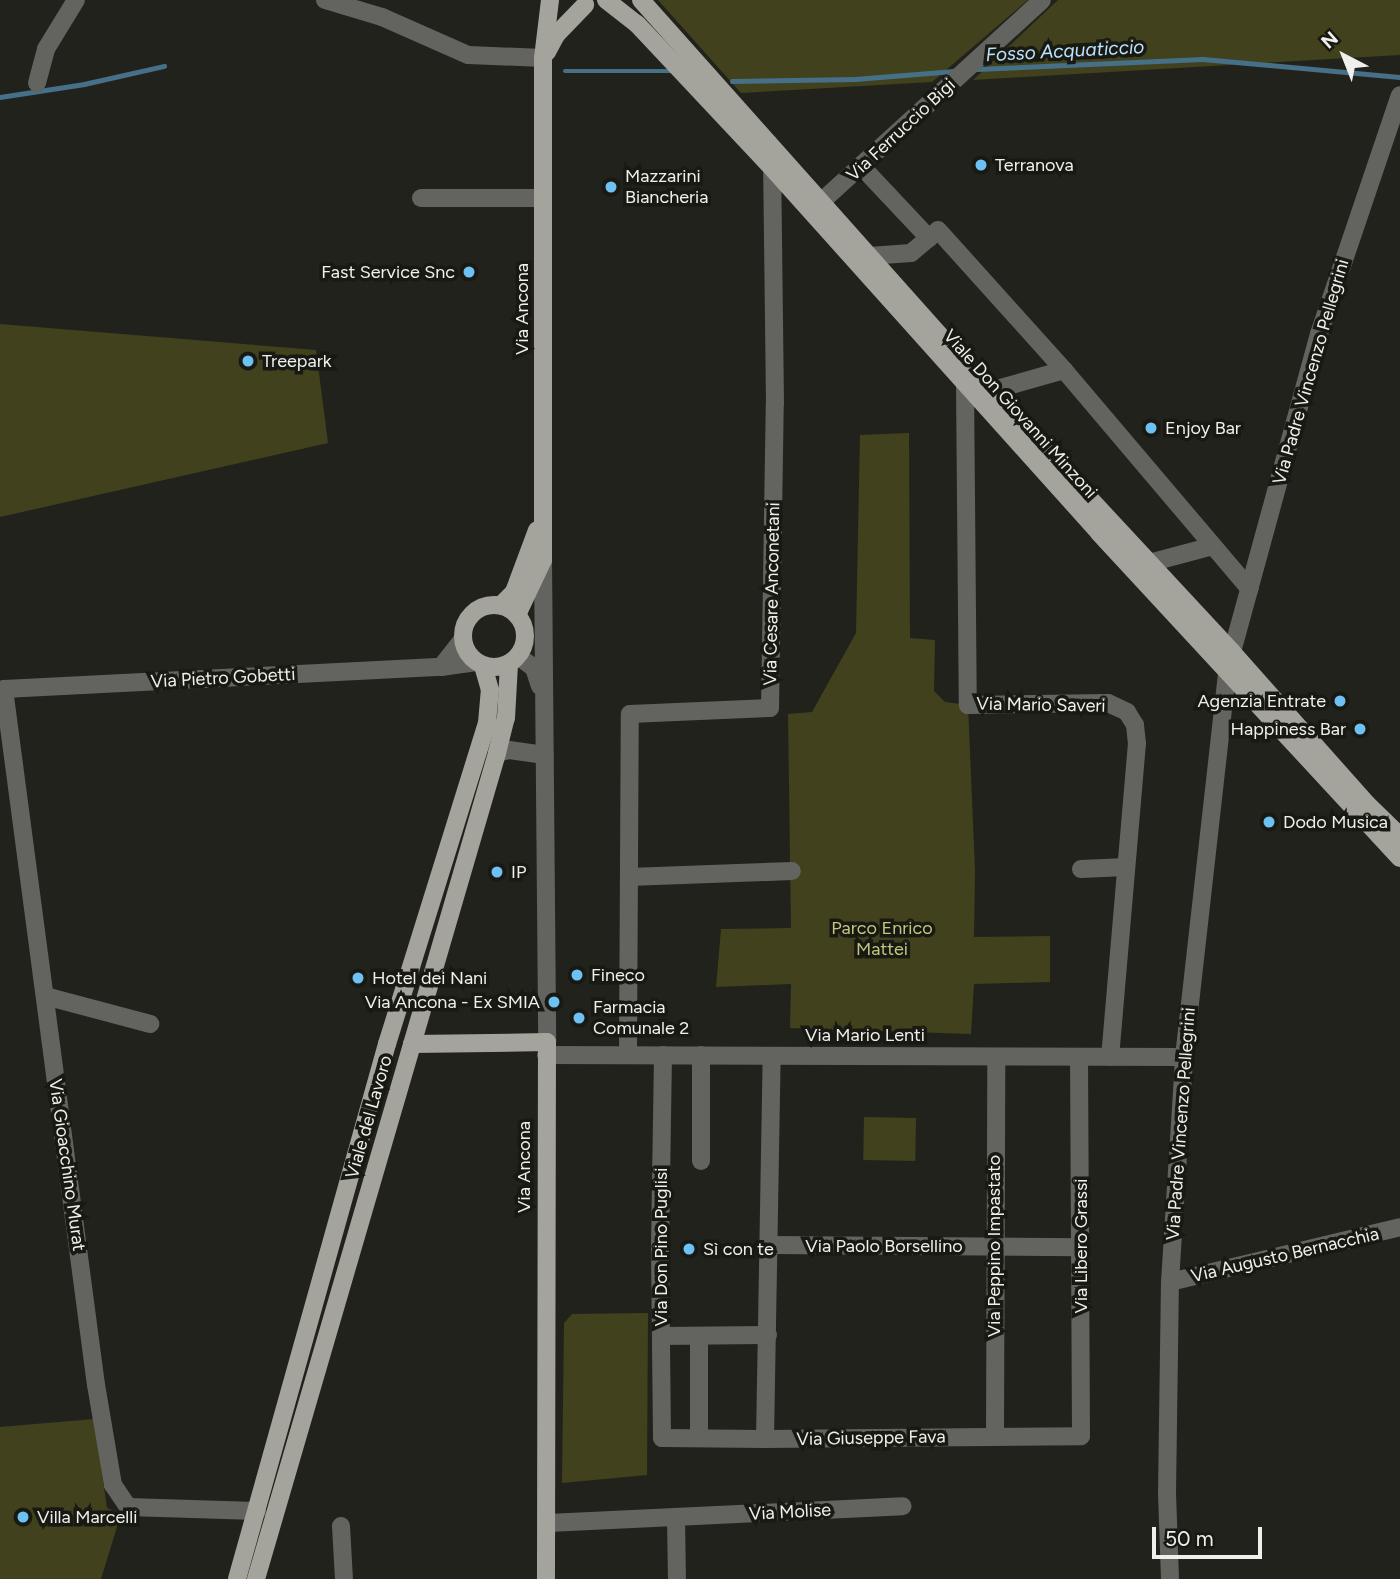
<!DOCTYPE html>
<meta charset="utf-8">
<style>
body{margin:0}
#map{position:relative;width:1400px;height:1579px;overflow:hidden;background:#22221c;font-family:Figtree,sans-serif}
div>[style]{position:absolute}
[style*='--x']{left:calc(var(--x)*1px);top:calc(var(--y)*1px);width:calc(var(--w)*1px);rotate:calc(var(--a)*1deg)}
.green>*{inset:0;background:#41411e;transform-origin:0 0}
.stream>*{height:4.5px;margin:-2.25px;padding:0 2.25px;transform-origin:2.25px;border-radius:2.25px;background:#466f88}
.minor>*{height:18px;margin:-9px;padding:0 9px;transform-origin:9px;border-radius:9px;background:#63635f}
.major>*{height:18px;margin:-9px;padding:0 9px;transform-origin:9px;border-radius:9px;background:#a4a49d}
.major>.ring{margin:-9px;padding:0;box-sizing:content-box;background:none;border:18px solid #a4a49d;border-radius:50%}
.dots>*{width:19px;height:19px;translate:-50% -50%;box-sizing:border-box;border:4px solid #191913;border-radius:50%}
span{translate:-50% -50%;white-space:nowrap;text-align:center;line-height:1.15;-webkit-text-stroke:7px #191913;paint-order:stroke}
.street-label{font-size:18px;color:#eff0eb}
.poi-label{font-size:18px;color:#eff0eb}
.left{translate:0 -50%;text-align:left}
.right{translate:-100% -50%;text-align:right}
.park-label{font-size:18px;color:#c4c57f}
.water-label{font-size:19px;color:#bce4fd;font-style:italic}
.north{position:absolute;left:1309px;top:21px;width:70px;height:70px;-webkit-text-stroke:5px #191913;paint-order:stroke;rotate:318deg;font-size:19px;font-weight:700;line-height:28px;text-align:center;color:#eff0eb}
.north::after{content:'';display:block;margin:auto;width:24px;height:32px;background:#eff0eb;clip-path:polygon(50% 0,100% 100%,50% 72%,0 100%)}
.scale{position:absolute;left:1152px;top:1527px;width:110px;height:32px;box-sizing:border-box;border:4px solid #eff0eb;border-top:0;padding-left:9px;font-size:21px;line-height:24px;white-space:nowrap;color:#eff0eb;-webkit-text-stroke:5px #191913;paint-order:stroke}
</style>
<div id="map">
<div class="green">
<i style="clip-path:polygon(658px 0,1028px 0,932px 82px,741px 93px)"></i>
<i style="clip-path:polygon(1058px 0,1400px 0,1400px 55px,973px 80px)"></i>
<i style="clip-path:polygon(0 324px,316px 350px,328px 443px,0 517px)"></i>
<i style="clip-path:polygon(909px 433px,910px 638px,935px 640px,934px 691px,945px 702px,968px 705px,975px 870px,974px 937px,1050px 936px,1050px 982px,974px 984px,971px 1034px,790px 1028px,791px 984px,716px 987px,721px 929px,791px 928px,788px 714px,812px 712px,856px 633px,860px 435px)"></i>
<i style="left:916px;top:1118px;width:43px;height:52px;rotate:91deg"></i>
<i style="clip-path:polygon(648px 1313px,647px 1475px,562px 1483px,564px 1323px,572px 1314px)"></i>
<i style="clip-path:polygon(94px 1419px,107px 1508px,121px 1514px,101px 1579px,0 1579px,0 1427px)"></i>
</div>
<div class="stream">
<i style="--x:977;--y:69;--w:226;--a:-2.5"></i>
<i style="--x:1203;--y:59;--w:198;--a:5.2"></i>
<i style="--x:565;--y:71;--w:107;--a:0"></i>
<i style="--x:732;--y:81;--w:123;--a:-0.9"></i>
<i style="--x:855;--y:79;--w:99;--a:-4.6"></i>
<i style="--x:0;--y:97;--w:85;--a:-8.8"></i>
<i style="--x:84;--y:84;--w:82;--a:-12.7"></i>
</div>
<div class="minor">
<i style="--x:325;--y:0;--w:59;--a:16.6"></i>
<i style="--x:382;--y:17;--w:94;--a:23.8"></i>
<i style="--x:468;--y:55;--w:75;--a:2.3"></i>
<i style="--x:37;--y:83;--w:35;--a:-75"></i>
<i style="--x:46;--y:49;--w:57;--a:-58.5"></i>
<i style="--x:862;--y:167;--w:98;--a:46.7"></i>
<i style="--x:421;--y:198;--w:122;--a:0"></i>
<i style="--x:821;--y:202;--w:299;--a:-42.4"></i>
<i style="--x:869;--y:256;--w:42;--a:-4.1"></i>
<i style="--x:911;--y:253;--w:35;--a:-40"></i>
<i style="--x:938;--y:230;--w:188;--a:48"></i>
<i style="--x:1064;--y:370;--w:287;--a:49.7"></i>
<i style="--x:965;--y:384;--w:321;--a:89.5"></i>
<i style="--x:968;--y:705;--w:140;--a:-0.8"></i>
<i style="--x:1108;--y:703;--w:21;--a:25"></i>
<i style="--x:1127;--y:712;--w:15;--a:58"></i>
<i style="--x:1135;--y:725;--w:18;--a:84"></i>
<i style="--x:1137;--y:743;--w:315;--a:94.9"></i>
<i style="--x:990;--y:391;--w:77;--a:-15.8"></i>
<i style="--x:543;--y:560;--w:482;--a:89.5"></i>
<i style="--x:1149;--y:563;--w:66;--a:-14.9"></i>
<i style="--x:1232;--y:652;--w:330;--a:-74.7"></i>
<i style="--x:1319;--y:334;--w:252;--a:-71.3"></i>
<i style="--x:518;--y:656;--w:20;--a:37"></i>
<i style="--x:534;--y:668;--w:19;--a:72"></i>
<i style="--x:441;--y:667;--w:34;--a:-52"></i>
<i style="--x:497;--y:753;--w:12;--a:-14"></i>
<i style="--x:509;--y:750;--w:36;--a:8"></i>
<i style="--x:1081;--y:869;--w:45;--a:-2.5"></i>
<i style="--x:629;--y:877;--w:163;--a:-2.1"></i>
<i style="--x:45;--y:996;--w:109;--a:14.9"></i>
<i style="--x:546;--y:1055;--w:638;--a:0.18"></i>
<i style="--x:628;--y:1055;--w:341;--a:-89.7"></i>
<i style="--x:630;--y:714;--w:140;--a:-2.5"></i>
<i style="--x:770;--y:708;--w:305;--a:-89.1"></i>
<i style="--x:775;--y:403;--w:235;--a:-90.7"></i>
<i style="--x:663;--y:1055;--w:192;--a:90.9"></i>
<i style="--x:660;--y:1247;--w:191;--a:89.4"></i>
<i style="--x:662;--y:1438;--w:103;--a:0.6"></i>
<i style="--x:765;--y:1439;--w:316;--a:-0.5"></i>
<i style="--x:1081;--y:1436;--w:379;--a:-90.3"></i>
<i style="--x:701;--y:1055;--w:106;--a:90"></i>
<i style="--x:770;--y:1245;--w:311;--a:0.4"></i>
<i style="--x:1170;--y:1282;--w:236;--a:-13.4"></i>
<i style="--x:661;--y:1336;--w:107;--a:-0.5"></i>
<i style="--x:995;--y:1436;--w:379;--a:-89.8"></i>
<i style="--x:699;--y:1438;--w:102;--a:-90"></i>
<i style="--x:765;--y:1439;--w:383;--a:-89"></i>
<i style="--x:257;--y:1511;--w:129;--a:-178.2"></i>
<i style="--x:128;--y:1507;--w:27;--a:-124"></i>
<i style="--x:113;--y:1485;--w:101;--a:-99.6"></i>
<i style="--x:96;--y:1385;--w:702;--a:-97.53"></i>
<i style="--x:4;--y:689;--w:438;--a:-2.9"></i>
<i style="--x:441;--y:667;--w:34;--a:-8"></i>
<i style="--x:676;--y:1518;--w:61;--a:89.1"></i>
<i style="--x:548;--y:1523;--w:355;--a:-2.7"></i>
<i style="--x:341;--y:1526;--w:53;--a:86.8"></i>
<i style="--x:1170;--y:1579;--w:85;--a:-92"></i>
<i style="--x:1167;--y:1494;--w:212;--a:-89.2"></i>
<i style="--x:1170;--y:1282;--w:225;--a:-86.4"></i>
<i style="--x:1184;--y:1057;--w:388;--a:-83.6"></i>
</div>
<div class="major">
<i style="--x:606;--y:0;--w:39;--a:38"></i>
<i style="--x:637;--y:24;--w:197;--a:46.8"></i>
<i style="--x:772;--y:168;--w:490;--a:48.1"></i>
<i style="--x:1099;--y:533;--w:443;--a:47.2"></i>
<i style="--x:641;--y:0;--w:499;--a:48.3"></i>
<i style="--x:973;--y:373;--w:381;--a:47.1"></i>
<i style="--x:1232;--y:652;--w:203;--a:48.4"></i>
<i style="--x:1367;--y:804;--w:46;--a:44.1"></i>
<i style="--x:547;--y:52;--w:19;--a:-62"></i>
<i style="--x:556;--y:35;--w:42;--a:-46"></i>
<i class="ring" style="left:463px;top:605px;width:44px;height:44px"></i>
<i style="--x:501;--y:605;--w:18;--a:-45"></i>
<i style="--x:514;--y:592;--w:66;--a:-69.6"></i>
<i style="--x:517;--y:615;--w:61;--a:-64.7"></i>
<i style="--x:543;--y:560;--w:502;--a:-90"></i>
<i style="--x:543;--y:58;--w:58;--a:-83.1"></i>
<i style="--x:412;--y:1044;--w:135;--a:-0.8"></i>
<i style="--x:547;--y:1042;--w:537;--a:90.11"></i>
<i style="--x:237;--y:1579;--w:556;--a:-74.34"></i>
<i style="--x:387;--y:1044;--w:336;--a:-72.7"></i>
<i style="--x:487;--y:723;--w:33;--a:-85"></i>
<i style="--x:490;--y:690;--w:25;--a:-106"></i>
<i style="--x:256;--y:1579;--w:860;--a:-73.73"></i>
<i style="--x:497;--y:753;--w:36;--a:-76"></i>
<i style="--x:506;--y:718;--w:54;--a:-86.8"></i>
</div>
<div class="dots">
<i style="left:981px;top:165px;background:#6ec2f3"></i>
<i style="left:611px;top:187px;background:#6ec2f3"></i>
<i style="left:469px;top:272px;background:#6ec2f3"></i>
<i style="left:248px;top:361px;background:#6ec2f3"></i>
<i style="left:1151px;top:428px;background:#6ec2f3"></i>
<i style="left:1340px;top:701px;background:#6ec2f3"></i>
<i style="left:1360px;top:729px;background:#6ec2f3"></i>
<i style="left:1269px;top:822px;background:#6ec2f3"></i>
<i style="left:497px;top:872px;background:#6ec2f3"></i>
<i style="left:577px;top:975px;background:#6ec2f3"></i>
<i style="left:358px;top:978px;background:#6ec2f3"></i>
<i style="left:554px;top:1002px;background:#6ec2f3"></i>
<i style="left:579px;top:1018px;background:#6ec2f3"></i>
<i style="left:689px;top:1249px;background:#6ec2f3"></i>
<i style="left:23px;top:1517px;background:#6ec2f3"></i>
</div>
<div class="street-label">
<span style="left:901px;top:130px;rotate:-43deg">Via Ferruccio Bigi</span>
<span style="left:522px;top:309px;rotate:-90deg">Via Ancona</span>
<span style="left:1311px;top:372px;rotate:-74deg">Via Padre Vincenzo Pellegrini</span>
<span style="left:1020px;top:414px;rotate:48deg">Viale Don Giovanni Minzoni</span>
<span style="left:772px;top:594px;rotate:-89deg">Via Cesare Anconetani</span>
<span style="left:223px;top:678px;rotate:-3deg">Via Pietro Gobetti</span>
<span style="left:1041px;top:705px;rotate:1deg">Via Mario Saveri</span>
<span style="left:865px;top:1035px">Via Mario Lenti</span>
<span style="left:369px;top:1117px;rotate:-74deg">Viale del Lavoro</span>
<span style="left:1181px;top:1124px;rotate:-86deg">Via Padre Vincenzo Pellegrini</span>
<span style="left:67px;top:1165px;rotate:82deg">Via Gioacchino Murat</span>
<span style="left:524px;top:1167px;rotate:-90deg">Via Ancona</span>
<span style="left:884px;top:1246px">Via Paolo Borsellino</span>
<span style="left:994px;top:1246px;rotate:-90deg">Via Peppino Impastato</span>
<span style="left:1081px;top:1246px;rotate:-90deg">Via Libero Grassi</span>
<span style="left:661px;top:1247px;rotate:-90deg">Via Don Pino Puglisi</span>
<span style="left:1285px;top:1255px;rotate:-13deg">Via Augusto Bernacchia</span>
<span style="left:871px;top:1438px;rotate:-1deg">Via Giuseppe Fava</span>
<span style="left:790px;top:1512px;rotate:-3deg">Via Molise</span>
</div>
<div class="poi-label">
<span class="left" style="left:995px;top:165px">Terranova</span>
<span class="left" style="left:625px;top:187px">Mazzarini<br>Biancheria</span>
<span class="right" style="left:455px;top:272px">Fast Service Snc</span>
<span class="left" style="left:262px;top:361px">Treepark</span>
<span class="left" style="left:1165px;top:428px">Enjoy Bar</span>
<span class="right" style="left:1326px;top:701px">Agenzia Entrate</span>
<span class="right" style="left:1346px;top:729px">Happiness Bar</span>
<span class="left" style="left:1283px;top:822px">Dodo Musica</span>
<span class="left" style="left:511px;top:872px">IP</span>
<span class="left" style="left:591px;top:975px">Fineco</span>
<span class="left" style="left:372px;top:978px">Hotel dei Nani</span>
<span class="right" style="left:540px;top:1002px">Via Ancona - Ex SMIA</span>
<span class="left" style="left:593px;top:1018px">Farmacia<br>Comunale 2</span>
<span class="left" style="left:703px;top:1249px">Sì con te</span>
<span class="left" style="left:37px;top:1517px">Villa Marcelli</span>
</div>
<div class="park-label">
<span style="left:882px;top:939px">Parco Enrico<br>Mattei</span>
</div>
<div class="water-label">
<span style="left:1065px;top:51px;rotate:-3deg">Fosso Acquaticcio</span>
</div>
<div class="north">N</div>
<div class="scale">50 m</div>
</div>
